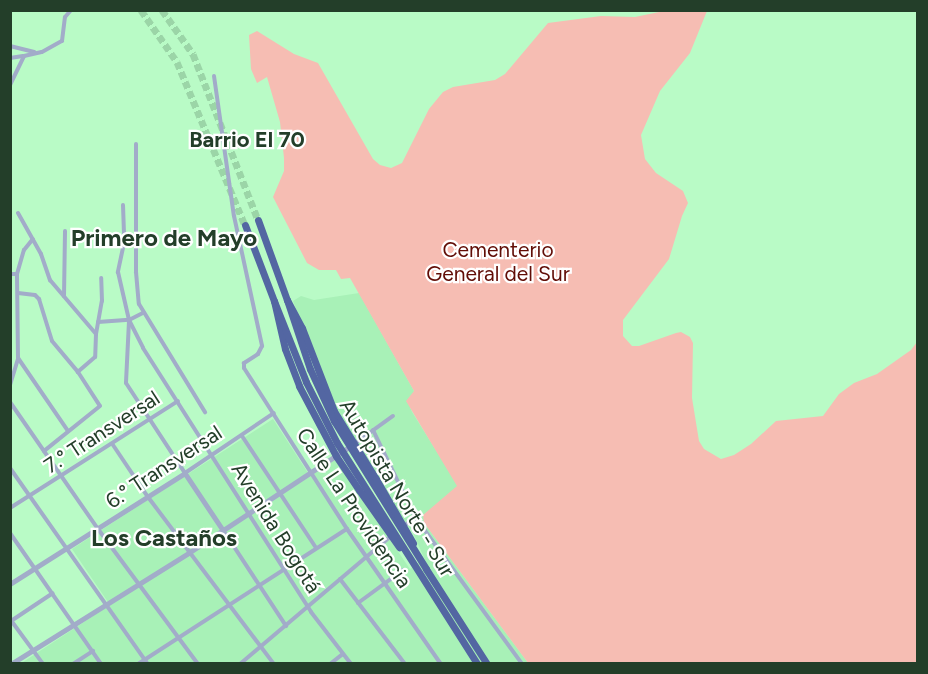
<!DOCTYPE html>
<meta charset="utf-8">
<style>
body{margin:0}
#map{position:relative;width:928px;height:674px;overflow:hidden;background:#b9fbc6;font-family:Figtree,sans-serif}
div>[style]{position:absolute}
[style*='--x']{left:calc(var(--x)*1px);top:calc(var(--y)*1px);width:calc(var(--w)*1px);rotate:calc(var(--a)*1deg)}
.built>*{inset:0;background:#a8f1b7}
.green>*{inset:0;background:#f6bdb3}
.motorway-tunnel>*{height:7px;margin-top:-3.5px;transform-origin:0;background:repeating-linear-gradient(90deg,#9bd5a7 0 7px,transparent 0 10.5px)}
.minor>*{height:4px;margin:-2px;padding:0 2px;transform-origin:2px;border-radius:2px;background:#a2acc9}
.tertiary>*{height:4.5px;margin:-2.25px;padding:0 2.25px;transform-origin:2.25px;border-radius:2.25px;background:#a2acc9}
.motorway>*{height:7px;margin:-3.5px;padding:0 3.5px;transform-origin:3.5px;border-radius:3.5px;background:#5366a2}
.motorway-bridge>*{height:7px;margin:-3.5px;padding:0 3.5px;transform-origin:3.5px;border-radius:3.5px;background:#5366a2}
span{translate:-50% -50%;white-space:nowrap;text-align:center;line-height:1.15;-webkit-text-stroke:4.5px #fff;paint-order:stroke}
.park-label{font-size:21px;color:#610d06}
.street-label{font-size:21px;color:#233e29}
.neighbourhood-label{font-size:22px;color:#233e29;font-weight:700}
.quarter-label{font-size:24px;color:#233e29;font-weight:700}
.frame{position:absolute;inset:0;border:12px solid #233e29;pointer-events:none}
</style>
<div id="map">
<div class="built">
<i style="clip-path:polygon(359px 293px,414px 391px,410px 407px,412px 412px,459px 487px,424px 523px,528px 663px,20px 664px,110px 605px,72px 549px,273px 419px,310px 476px,335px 460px,410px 569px,422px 560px,429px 569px,414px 535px,360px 453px,330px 396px,293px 301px,301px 296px,314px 300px)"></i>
</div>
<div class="green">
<i style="clip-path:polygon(664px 11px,707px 11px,690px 53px,660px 91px,641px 135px,645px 159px,656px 173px,683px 191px,688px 203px,682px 216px,669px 259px,623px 320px,623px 336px,632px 346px,639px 346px,676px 333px,681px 332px,690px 337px,693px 343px,692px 398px,699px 441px,704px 449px,721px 459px,734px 455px,751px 444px,776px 421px,823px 416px,839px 394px,854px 383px,877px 374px,911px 350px,917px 342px,917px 663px,528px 663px,424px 523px,423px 515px,457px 486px,406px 401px,414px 391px,350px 278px,341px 279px,336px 270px,319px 270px,307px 263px,273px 197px,284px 171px,284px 158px,280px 122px,267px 77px,257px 83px,251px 69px,249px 35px,257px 31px,294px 54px,318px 63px,373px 159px,380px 165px,391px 168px,402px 163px,429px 109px,443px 92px,453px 87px,495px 80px,505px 74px,548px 23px,601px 16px,635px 17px)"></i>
</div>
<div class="motorway-tunnel">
<i style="--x:141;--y:10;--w:63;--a:55.3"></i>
<i style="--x:177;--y:62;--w:177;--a:67.4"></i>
<i style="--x:162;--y:10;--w:54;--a:54.8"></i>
<i style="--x:193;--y:54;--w:178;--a:68.6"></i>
</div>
<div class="minor">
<i style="--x:10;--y:46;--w:25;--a:14"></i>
<i style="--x:10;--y:58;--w:13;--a:-9"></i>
<i style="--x:214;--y:76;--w:141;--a:81.9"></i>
<i style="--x:234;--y:216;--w:133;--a:77.8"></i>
<i style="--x:262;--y:346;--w:9;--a:117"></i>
<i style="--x:258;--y:354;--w:17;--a:147"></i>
<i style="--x:244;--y:363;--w:5;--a:90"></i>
<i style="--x:244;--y:368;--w:191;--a:57.4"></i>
<i style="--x:347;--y:529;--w:165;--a:55.2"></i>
<i style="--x:10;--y:85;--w:32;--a:-64"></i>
<i style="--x:24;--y:56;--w:18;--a:-13"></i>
<i style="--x:42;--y:52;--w:23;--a:-29"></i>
<i style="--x:62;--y:41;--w:24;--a:-83"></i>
<i style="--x:65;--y:17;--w:9;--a:-49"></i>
<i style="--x:136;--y:144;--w:128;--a:90"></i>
<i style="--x:136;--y:272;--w:32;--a:85"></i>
<i style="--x:139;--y:304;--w:127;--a:58.6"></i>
<i style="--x:123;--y:205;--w:38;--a:88"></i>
<i style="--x:124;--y:243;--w:30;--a:102"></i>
<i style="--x:118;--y:272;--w:49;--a:77.1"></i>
<i style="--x:129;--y:320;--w:31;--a:63"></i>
<i style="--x:143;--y:348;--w:313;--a:57.5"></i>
<i style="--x:311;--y:612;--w:66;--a:52.4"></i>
<i style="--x:18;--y:213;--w:47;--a:60.7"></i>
<i style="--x:41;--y:254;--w:28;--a:71"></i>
<i style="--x:50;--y:280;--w:71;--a:49.6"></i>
<i style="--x:96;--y:334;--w:23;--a:92"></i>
<i style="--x:95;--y:357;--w:23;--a:139"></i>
<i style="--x:10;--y:274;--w:7;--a:0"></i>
<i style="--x:18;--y:293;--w:17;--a:7"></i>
<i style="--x:35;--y:295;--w:6;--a:45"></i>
<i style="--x:39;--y:299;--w:44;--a:72.8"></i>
<i style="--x:52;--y:341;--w:40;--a:50"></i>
<i style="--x:78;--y:372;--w:40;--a:57.1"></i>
<i style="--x:100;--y:406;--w:72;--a:141.2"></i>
<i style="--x:64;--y:296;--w:65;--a:-89.1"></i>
<i style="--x:129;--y:321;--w:62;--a:92.8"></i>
<i style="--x:126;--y:383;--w:108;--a:56.8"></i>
<i style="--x:185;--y:473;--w:107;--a:-34"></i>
<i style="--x:98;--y:322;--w:31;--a:-4"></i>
<i style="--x:129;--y:320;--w:16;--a:-27"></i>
<i style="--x:96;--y:334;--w:34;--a:-80"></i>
<i style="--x:102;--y:301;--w:23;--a:-92"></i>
<i style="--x:18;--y:358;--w:88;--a:55.6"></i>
<i style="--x:10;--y:385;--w:28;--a:-73"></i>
<i style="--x:18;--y:358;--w:84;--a:-90.7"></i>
<i style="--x:17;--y:274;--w:25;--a:-74"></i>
<i style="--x:24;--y:250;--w:14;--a:-51"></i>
<i style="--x:10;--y:402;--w:155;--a:55.3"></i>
<i style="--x:98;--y:529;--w:168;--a:53.5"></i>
<i style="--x:373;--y:430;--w:97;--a:64.2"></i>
<i style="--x:415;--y:517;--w:182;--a:53.9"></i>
<i style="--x:242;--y:436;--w:134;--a:56.5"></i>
<i style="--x:354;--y:444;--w:48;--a:-35.7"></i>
<i style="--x:113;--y:445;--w:63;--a:56.1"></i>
<i style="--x:148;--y:497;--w:209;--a:53"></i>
<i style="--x:10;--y:468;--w:240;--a:54.9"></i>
<i style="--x:10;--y:508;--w:199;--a:-32.5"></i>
<i style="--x:404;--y:526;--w:14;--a:-39"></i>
<i style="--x:223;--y:530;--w:115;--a:56.7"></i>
<i style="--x:10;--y:533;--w:160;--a:55.2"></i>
<i style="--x:340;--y:579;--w:107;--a:52.6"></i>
<i style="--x:358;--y:603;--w:56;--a:-36.3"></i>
<i style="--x:10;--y:619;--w:56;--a:53.7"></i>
<i style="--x:11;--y:621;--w:50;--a:-33.7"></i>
<i style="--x:73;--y:664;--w:24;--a:-33"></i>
<i style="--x:138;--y:664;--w:249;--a:-32.9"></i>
<i style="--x:240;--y:664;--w:198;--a:-40.3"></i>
<i style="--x:330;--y:664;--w:16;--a:-38"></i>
</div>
<div class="tertiary">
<i style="--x:10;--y:584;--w:207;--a:-32.4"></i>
<i style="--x:185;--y:473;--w:69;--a:56.3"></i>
<i style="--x:11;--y:664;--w:211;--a:-32"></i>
<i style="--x:190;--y:552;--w:193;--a:-33.4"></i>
</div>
<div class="motorway">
<i style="--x:258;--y:220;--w:85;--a:70.1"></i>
<i style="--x:287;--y:300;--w:32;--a:62"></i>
<i style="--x:302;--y:328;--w:89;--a:68.9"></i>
<i style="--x:334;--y:411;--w:80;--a:58.3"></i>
<i style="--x:245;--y:225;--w:81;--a:69.1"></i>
<i style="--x:274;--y:301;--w:49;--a:77.1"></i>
<i style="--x:285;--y:349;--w:40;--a:69"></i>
<i style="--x:299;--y:386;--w:79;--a:62.1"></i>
<i style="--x:336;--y:456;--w:41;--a:55.9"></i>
<i style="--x:426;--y:569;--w:113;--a:57.3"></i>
</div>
<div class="motorway-bridge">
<i style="--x:287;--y:300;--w:73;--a:71.6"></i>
<i style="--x:310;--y:369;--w:57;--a:65.2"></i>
<i style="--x:334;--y:421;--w:174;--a:58.1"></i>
<i style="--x:274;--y:301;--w:87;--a:68.4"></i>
<i style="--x:306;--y:382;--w:68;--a:63.1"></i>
<i style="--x:337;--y:443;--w:262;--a:57.6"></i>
<i style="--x:376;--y:479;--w:74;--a:60"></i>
<i style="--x:359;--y:490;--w:70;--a:54.9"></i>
</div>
<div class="park-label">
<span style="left:498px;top:262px">Cementerio<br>General del Sur</span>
</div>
<div class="street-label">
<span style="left:102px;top:432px;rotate:-33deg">7.° Transversal</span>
<span style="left:164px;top:467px;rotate:-33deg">6.° Transversal</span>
<span style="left:397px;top:488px;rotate:59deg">Autopista Norte - Sur</span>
<span style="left:354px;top:508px;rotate:56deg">Calle La Providencia</span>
<span style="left:276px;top:528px;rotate:58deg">Avenida Bogotá</span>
</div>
<div class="neighbourhood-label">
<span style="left:247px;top:140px">Barrio El 70</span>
</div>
<div class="quarter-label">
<span style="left:164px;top:238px">Primero de Mayo</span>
<span style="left:164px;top:538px">Los Castaños</span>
</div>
<div class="frame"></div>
</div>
